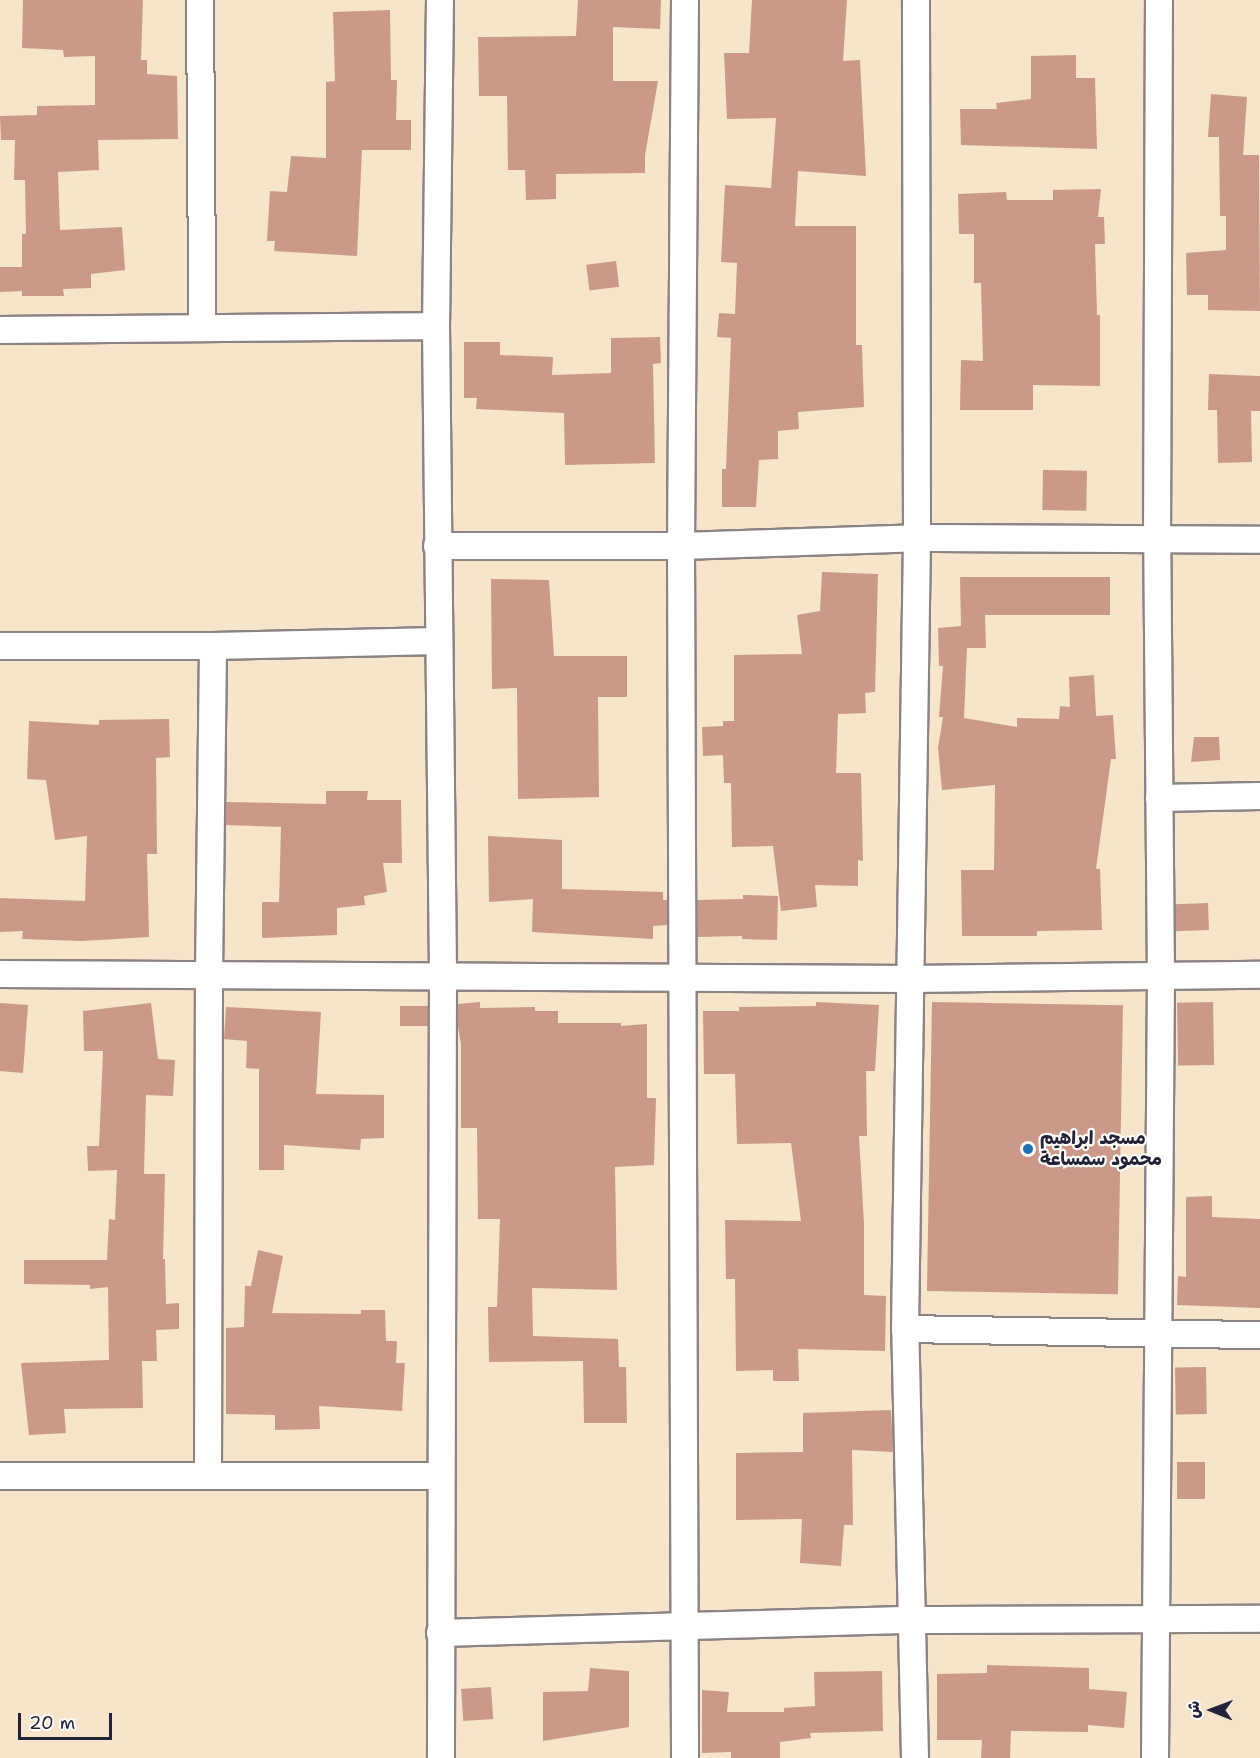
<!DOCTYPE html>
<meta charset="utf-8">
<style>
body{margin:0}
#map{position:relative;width:1260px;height:1758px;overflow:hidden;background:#f6e4cb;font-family:"Shantell Sans","Playpen Sans Arabic",sans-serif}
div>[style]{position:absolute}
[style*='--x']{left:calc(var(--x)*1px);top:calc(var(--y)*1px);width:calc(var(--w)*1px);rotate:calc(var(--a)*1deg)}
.building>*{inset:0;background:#cb998a;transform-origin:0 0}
.roads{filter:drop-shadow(2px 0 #8c8383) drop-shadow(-2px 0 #8c8383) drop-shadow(0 2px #8c8383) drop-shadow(0 -2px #8c8383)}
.minor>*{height:26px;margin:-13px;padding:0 13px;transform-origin:13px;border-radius:13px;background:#fff}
.dots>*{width:16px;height:16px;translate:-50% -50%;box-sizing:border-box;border:3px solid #fdfcf7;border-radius:50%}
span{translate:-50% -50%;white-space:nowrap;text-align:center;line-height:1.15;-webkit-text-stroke:4.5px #fdfcf7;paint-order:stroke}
.poi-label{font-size:18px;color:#22223b;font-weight:700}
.left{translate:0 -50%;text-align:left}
.north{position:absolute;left:1182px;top:1680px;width:60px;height:60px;-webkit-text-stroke:4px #fdfcf7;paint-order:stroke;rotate:271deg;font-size:16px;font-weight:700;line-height:24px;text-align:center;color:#22223b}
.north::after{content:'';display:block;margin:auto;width:21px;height:27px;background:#22223b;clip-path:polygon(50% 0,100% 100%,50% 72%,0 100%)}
.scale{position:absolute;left:18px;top:1713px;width:94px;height:27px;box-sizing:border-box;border:3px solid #22223b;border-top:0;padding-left:8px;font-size:18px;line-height:21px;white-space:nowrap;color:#22223b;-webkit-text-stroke:4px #fdfcf7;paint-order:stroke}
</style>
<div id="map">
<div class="building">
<i style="clip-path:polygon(23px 0,143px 0,141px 60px,147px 60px,147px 74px,177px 76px,178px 139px,98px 140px,99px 170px,58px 172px,60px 230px,122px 227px,125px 270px,91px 274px,91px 288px,63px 289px,64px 296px,22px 296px,22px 291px,0 292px,0 267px,22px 267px,22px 234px,26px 234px,25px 180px,14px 180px,15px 140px,1px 140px,0 116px,37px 115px,37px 106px,95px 105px,95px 56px,64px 57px,63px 50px,22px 48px)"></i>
<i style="clip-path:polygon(578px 0,661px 0,660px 29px,613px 27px,613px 81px,658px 81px,645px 155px,645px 173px,556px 174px,556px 199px,526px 200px,525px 170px,508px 170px,507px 96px,479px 96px,478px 37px,576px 36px)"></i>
<i style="clip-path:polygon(752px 0,847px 0,843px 61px,860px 60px,866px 176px,798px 171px,795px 226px,856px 226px,856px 345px,862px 345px,864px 407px,798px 412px,799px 429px,778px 431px,778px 459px,759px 460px,756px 507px,722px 507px,722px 469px,726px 469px,731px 338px,717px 337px,719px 313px,735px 314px,737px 263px,721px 262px,725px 185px,771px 188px,776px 118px,727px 119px,724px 53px,749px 53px)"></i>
<i style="clip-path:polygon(390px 10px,391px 80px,397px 80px,396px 120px,411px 120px,411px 150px,362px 150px,357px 256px,274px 251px,275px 241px,267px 241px,270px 191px,287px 192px,291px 156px,326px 158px,326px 82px,335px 81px,333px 12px)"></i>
<i style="clip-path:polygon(1076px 55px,1076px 78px,1095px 78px,1097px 149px,961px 145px,960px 109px,997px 109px,996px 103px,1031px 99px,1031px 56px)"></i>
<i style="clip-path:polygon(1211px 94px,1247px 97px,1243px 155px,1259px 155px,1260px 311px,1208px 310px,1208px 295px,1187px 295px,1186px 253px,1226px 250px,1226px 216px,1220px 216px,1219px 137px,1208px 137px)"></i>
<i style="clip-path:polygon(1101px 189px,1098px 217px,1104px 217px,1105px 244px,1095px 244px,1097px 315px,1100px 315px,1100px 386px,1033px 385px,1033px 410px,960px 410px,961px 360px,983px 361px,981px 283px,974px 283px,974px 234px,959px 234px,958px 194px,1006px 192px,1007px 200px,1053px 200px,1053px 190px)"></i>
<i style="left:616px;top:261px;width:26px;height:30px;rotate:83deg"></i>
<i style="clip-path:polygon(660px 337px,661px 363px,653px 364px,655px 463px,565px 465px,564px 413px,476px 409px,477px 398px,464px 398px,464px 342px,500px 342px,500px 355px,553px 357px,552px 375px,611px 373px,611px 338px)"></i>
<i style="clip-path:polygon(1209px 374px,1260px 376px,1260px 411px,1251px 411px,1252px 462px,1218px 463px,1217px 410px,1208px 410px)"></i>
<i style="left:1043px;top:470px;width:44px;height:40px;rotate:1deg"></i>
<i style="clip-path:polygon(822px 572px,878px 574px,875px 692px,865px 693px,866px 713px,838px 714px,836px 773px,861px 773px,863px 861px,858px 860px,858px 886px,815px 885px,817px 907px,781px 911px,773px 846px,732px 847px,731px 783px,724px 783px,723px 755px,703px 756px,702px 727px,723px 726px,723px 721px,734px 721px,734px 655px,802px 654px,797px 615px,820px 611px)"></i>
<i style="clip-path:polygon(960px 577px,1110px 577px,1110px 615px,985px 615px,986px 648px,967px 648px,964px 718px,1017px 727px,1017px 718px,1059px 719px,1060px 706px,1070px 707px,1069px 677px,1094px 675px,1096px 716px,1113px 715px,1116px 759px,1111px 759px,1096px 869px,1100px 869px,1102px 930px,1037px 931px,1037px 936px,962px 936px,961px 870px,994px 870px,995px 785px,942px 790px,938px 748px,943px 717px,939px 717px,943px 666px,939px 666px,938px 628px,961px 626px)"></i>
<i style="clip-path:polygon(491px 579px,549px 580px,554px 656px,627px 656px,627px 697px,598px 697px,599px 797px,518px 799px,517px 688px,492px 689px)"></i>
<i style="clip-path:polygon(169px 719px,170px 757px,156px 758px,157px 854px,147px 854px,149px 937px,82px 941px,22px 939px,23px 931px,0 932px,0 898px,85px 901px,87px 836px,55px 840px,46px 780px,27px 779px,29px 721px,99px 725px,99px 720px)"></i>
<i style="clip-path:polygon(1194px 737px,1219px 737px,1220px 760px,1191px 762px)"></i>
<i style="clip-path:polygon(326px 791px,368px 791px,367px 800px,401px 800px,402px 863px,383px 863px,387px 892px,364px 896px,365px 905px,337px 908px,337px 935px,262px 938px,262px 902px,279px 902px,281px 827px,226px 825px,226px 802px,326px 804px)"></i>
<i style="clip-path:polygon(488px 836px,562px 840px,562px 889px,663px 892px,663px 900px,667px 900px,667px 925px,653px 926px,653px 939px,532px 932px,533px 899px,489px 902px)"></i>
<i style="clip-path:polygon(743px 895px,778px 896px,777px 940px,742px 939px,742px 936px,697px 937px,697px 900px,743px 899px)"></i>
<i style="left:1208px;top:903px;width:27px;height:33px;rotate:88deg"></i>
<i style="clip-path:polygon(480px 1002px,480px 1008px,535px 1007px,535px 1011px,558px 1011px,558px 1023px,621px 1023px,621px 1026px,647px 1024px,647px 1098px,656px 1098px,654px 1165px,615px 1167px,617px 1290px,532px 1288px,533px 1336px,618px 1339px,619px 1367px,626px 1367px,627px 1423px,584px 1423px,583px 1361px,489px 1362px,488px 1307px,497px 1307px,500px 1219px,478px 1219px,477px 1128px,461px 1128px,461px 1044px,458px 1027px,458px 1004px)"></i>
<i style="clip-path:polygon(816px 1002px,879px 1005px,875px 1071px,866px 1071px,867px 1136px,859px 1136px,864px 1224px,864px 1295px,886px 1296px,885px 1351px,798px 1349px,799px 1381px,773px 1381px,773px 1370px,736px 1371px,735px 1279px,726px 1279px,725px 1220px,801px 1221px,791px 1143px,737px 1144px,735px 1074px,704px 1074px,703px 1011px,739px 1011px,739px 1007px,816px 1006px)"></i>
<i style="left:932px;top:1002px;width:191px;height:289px;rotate:1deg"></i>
<i style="left:1213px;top:1002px;width:63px;height:36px;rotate:89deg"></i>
<i style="clip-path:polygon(0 1003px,28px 1005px,23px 1073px,0 1071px)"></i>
<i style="clip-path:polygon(151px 1003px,158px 1059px,175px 1060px,173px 1096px,146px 1095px,144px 1174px,165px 1174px,163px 1259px,165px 1259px,166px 1304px,179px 1303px,179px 1329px,156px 1330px,157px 1361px,142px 1361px,143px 1408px,64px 1409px,66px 1433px,29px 1435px,21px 1363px,109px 1360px,108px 1287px,90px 1289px,90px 1285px,24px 1284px,24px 1260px,107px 1260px,109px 1219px,115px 1220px,117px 1170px,88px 1171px,87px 1146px,99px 1146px,103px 1051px,84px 1051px,83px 1011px)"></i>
<i style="left:428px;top:1006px;width:20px;height:28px;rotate:90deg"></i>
<i style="clip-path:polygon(226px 1007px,321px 1012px,316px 1094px,384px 1095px,384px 1138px,361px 1139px,360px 1150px,284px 1145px,284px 1170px,259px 1170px,259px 1069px,246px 1068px,247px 1041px,224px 1039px)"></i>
<i style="clip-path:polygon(1212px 1196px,1212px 1217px,1260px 1219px,1260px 1308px,1177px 1305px,1178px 1276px,1186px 1277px,1186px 1197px)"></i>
<i style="clip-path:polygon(258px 1250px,283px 1256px,272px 1313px,361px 1314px,361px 1310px,385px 1310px,386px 1341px,397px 1341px,396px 1363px,405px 1363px,402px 1411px,319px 1406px,320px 1429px,275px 1430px,275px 1415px,226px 1414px,226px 1328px,244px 1327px,245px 1286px,251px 1286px)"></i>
<i style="left:1206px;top:1367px;width:47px;height:31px;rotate:89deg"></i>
<i style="clip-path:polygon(891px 1410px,893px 1452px,852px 1450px,853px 1525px,844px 1525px,841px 1566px,800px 1563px,802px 1519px,736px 1520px,736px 1453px,803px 1452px,803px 1413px)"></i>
<i style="left:1177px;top:1462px;width:28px;height:37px"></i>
<i style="clip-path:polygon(987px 1665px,1089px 1668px,1089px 1689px,1127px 1692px,1124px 1728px,1088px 1725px,1088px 1732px,1011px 1731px,1010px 1758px,981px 1758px,982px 1740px,937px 1740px,937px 1674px,987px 1673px)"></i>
<i style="clip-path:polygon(590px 1668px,629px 1671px,629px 1727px,543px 1741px,543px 1692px,588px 1691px)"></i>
<i style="clip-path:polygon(882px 1671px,883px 1731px,810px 1733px,811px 1738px,780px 1742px,780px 1758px,731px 1758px,731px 1752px,702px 1753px,702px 1690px,729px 1692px,727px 1712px,784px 1712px,784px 1708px,815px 1706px,814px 1672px)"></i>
<i style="left:491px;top:1687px;width:32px;height:30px;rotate:86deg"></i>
</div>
<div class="roads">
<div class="minor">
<i style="--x:200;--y:0;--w:326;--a:89.6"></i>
<i style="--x:440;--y:0;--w:326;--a:90.7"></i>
<i style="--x:436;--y:326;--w:651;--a:89.38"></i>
<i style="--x:443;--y:977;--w:781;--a:90.15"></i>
<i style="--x:685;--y:0;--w:546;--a:90.42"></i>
<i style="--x:681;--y:546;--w:1212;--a:89.81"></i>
<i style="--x:0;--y:330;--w:436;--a:-0.5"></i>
<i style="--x:437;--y:546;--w:244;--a:0"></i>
<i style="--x:681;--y:546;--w:236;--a:-1.9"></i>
<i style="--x:917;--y:538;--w:343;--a:0.3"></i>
<i style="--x:0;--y:646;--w:213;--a:0"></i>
<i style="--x:213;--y:646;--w:225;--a:-1.3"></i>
<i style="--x:1159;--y:798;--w:101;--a:-1.1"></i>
<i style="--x:0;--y:974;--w:911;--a:0.31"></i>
<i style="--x:911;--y:979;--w:349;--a:-0.7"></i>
<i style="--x:905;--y:1329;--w:355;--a:1"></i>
<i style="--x:0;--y:1476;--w:441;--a:0"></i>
<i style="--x:208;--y:1476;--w:501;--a:-89.89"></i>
<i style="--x:209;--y:975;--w:329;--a:-89.3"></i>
<i style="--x:440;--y:1633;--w:472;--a:-1.6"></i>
<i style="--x:912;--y:1620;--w:348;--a:-0.2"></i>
<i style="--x:915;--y:1758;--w:429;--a:-91.3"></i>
<i style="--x:905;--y:1329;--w:791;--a:-89.13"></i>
<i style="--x:917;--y:538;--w:538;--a:-90.11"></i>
<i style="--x:1155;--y:1758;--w:781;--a:-89.56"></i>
<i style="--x:1161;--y:977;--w:437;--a:-90.5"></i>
<i style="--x:1157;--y:540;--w:540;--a:-89.79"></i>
</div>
</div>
<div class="dots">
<i style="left:1028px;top:1149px;background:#1f6fb2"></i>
</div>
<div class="poi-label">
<span class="left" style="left:1040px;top:1149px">مسجد ابراهيم<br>محمود سمساعة</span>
</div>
<div class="north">ش</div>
<div class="scale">20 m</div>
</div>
